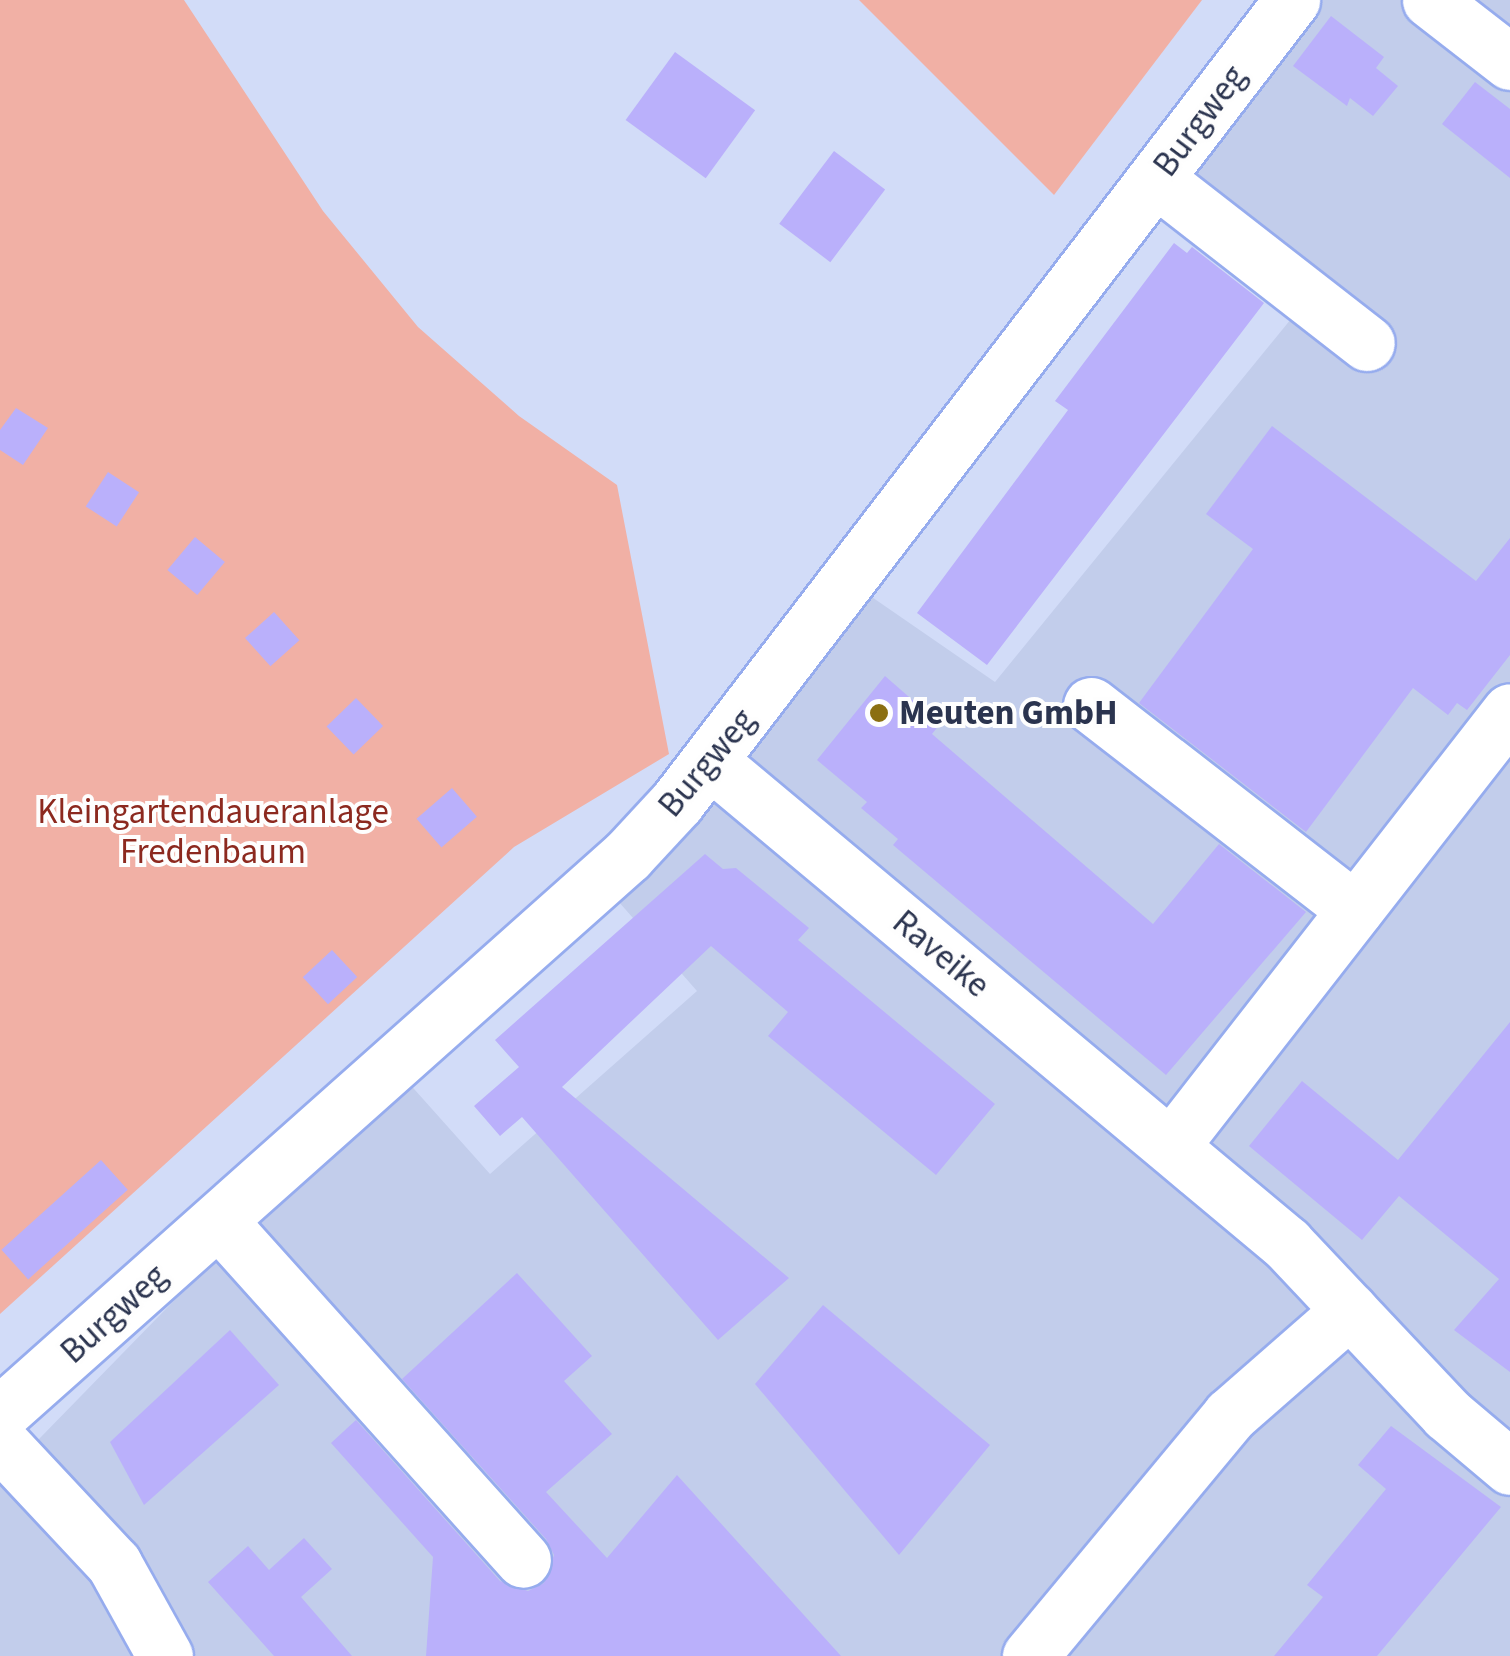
<!DOCTYPE html>
<style>
body{margin:0}
#map{position:relative;width:1510px;height:1656px;overflow:hidden;background:#d2dcf8;font-family:"Source Sans 3",sans-serif}
div>[style]{position:absolute}
[style*='--x']{left:calc(var(--x)*1px);top:calc(var(--y)*1px);width:calc(var(--w)*1px);rotate:calc(var(--a)*1deg)}
.built>*{inset:0;background:#c2cdeb}
.green>*{inset:0;background:#f1b0a5}
.building>*{inset:0;background:#bab0fb;transform-origin:0 0}
.roads{filter:drop-shadow(2px 0 #96acee) drop-shadow(-2px 0 #96acee) drop-shadow(0 2px #96acee) drop-shadow(0 -2px #96acee)}
.minor>*{height:55px;margin:-27.5px;padding:0 27.5px;transform-origin:27.5px;border-radius:27.5px;background:#fff}
.dots>*{width:28px;height:28px;translate:-50% -50%;box-sizing:border-box;border:5px solid #fefefe;border-radius:50%}
span{translate:-50% -50%;white-space:nowrap;text-align:center;line-height:1.15;-webkit-text-stroke:8px #fefefe;paint-order:stroke}
.street-label{font-size:35px;color:#2b344f}
.poi-label{font-size:35px;color:#2b344f;font-weight:700}
.left{translate:0 -50%;text-align:left}
.park-label{font-size:35px;color:#8c291f}
</style>
<div id="map">
<div class="built">
<i style="clip-path:polygon(1323px 0,1510px 0,1510px 1656px,0 1656px,0 1479px,398px 1071px,490px 1174px,697px 991px,604px 885px,866px 593px,995px 682px,1322px 281px,1182px 173px)"></i>
</div>
<div class="green">
<i style="clip-path:polygon(0 0,184px 0,323px 211px,418px 327px,519px 416px,617px 485px,669px 754px,514px 847px,0 1314px)"></i>
<i style="clip-path:polygon(859px 0,1202px 0,1054px 195px)"></i>
</div>
<div class="building">
<i style="clip-path:polygon(1331px 16px,1384px 57px,1376px 68px,1398px 86px,1373px 116px,1350px 98px,1347px 106px,1293px 66px)"></i>
<i style="left:675px;top:52px;width:99px;height:84px;rotate:36deg"></i>
<i style="clip-path:polygon(1475px 82px,1510px 109px,1510px 178px,1442px 124px)"></i>
<i style="left:834px;top:151px;width:64px;height:91px;rotate:37deg"></i>
<i style="clip-path:polygon(1174px 243px,1187px 253px,1192px 247px,1264px 303px,987px 665px,917px 613px,1068px 410px,1055px 401px)"></i>
<i style="clip-path:polygon(16px 408px,48px 428px,23px 465px,0 450px,0 430px)"></i>
<i style="clip-path:polygon(1272px 426px,1476px 581px,1510px 538px,1510px 655px,1467px 710px,1457px 703px,1448px 715px,1413px 688px,1306px 832px,1139px 703px,1253px 549px,1206px 514px)"></i>
<i style="left:108px;top:472px;width:37px;height:41px;rotate:33deg"></i>
<i style="left:195px;top:537px;width:39px;height:43px;rotate:40deg"></i>
<i style="left:274px;top:612px;width:38px;height:39px;rotate:48deg"></i>
<i style="clip-path:polygon(885px 676px,940px 724px,932px 734px,1153px 924px,1219px 844px,1306px 912px,1166px 1075px,893px 845px,898px 839px,861px 808px,867px 802px,817px 760px)"></i>
<i style="left:356px;top:698px;width:39px;height:41px;rotate:46deg"></i>
<i style="left:452px;top:788px;width:38px;height:47px;rotate:49deg"></i>
<i style="clip-path:polygon(705px 854px,723px 869px,736px 868px,809px 928px,798px 940px,995px 1104px,936px 1175px,768px 1036px,788px 1012px,711px 946px,562px 1087px,789px 1278px,718px 1340px,522px 1117px,500px 1136px,474px 1106px,519px 1067px,495px 1040px)"></i>
<i style="left:332px;top:950px;width:37px;height:40px;rotate:47deg"></i>
<i style="clip-path:polygon(1510px 1022px,1510px 1372px,1454px 1330px,1499px 1279px,1399px 1196px,1362px 1240px,1249px 1146px,1302px 1081px,1398px 1160px)"></i>
<i style="left:101px;top:1160px;width:40px;height:134px;rotate:48deg"></i>
<i style="clip-path:polygon(517px 1273px,592px 1356px,564px 1381px,612px 1434px,546px 1492px,607px 1558px,677px 1475px,841px 1656px,426px 1656px,433px 1557px,331px 1443px,356px 1420px,500px 1581px,528px 1591px,544px 1583px,554px 1555px,546px 1539px,402px 1379px)"></i>
<i style="clip-path:polygon(823px 1305px,990px 1445px,899px 1555px,755px 1384px)"></i>
<i style="clip-path:polygon(230px 1330px,279px 1385px,144px 1505px,110px 1442px)"></i>
<i style="clip-path:polygon(1391px 1426px,1501px 1507px,1377px 1656px,1274px 1656px,1323px 1597px,1307px 1585px,1386px 1489px,1358px 1465px)"></i>
<i style="clip-path:polygon(304px 1538px,332px 1569px,301px 1597px,352px 1656px,274px 1656px,208px 1582px,248px 1546px,269px 1570px)"></i>
</div>
<div class="roads">
<div class="minor">
<i style="--x:1430;--y:0;--w:101;--a:37.8"></i>
<i style="--x:1156;--y:179;--w:267;--a:37.9"></i>
<i style="--x:1091;--y:705;--w:334;--a:37.8"></i>
<i style="--x:712;--y:763;--w:750;--a:39.91"></i>
<i style="--x:1287;--y:1244;--w:233;--a:46.7"></i>
<i style="--x:1447;--y:1414;--w:82;--a:40.1"></i>
<i style="--x:1171;--y:1146;--w:551;--a:-52.07"></i>
<i style="--x:219;--y:1221;--w:455;--a:48.1"></i>
<i style="--x:0;--y:1414;--w:841;--a:-41.67"></i>
<i style="--x:628;--y:855;--w:72;--a:-47.2"></i>
<i style="--x:677;--y:802;--w:1011;--a:-52.52"></i>
<i style="--x:0;--y:1442;--w:167;--a:46.9"></i>
<i style="--x:114;--y:1564;--w:105;--a:61"></i>
<i style="--x:1030;--y:1656;--w:313;--a:-50.3"></i>
<i style="--x:1230;--y:1415;--w:159;--a:-41.2"></i>
</div>
</div>
<div class="dots">
<i style="left:879px;top:713px;background:#8b6f11"></i>
</div>
<div class="street-label">
<span style="left:1200px;top:121px;rotate:-53deg">Burgweg</span>
<span style="left:707px;top:763px;rotate:-50deg">Burgweg</span>
<span style="left:941px;top:954px;rotate:40deg">Raveike</span>
<span style="left:114px;top:1314px;rotate:-42deg">Burgweg</span>
</div>
<div class="poi-label">
<span class="left" style="left:899px;top:713px">Meuten GmbH</span>
</div>
<div class="park-label">
<span style="left:213px;top:832px">Kleingartendaueranlage<br>Fredenbaum</span>
</div>
</div>
